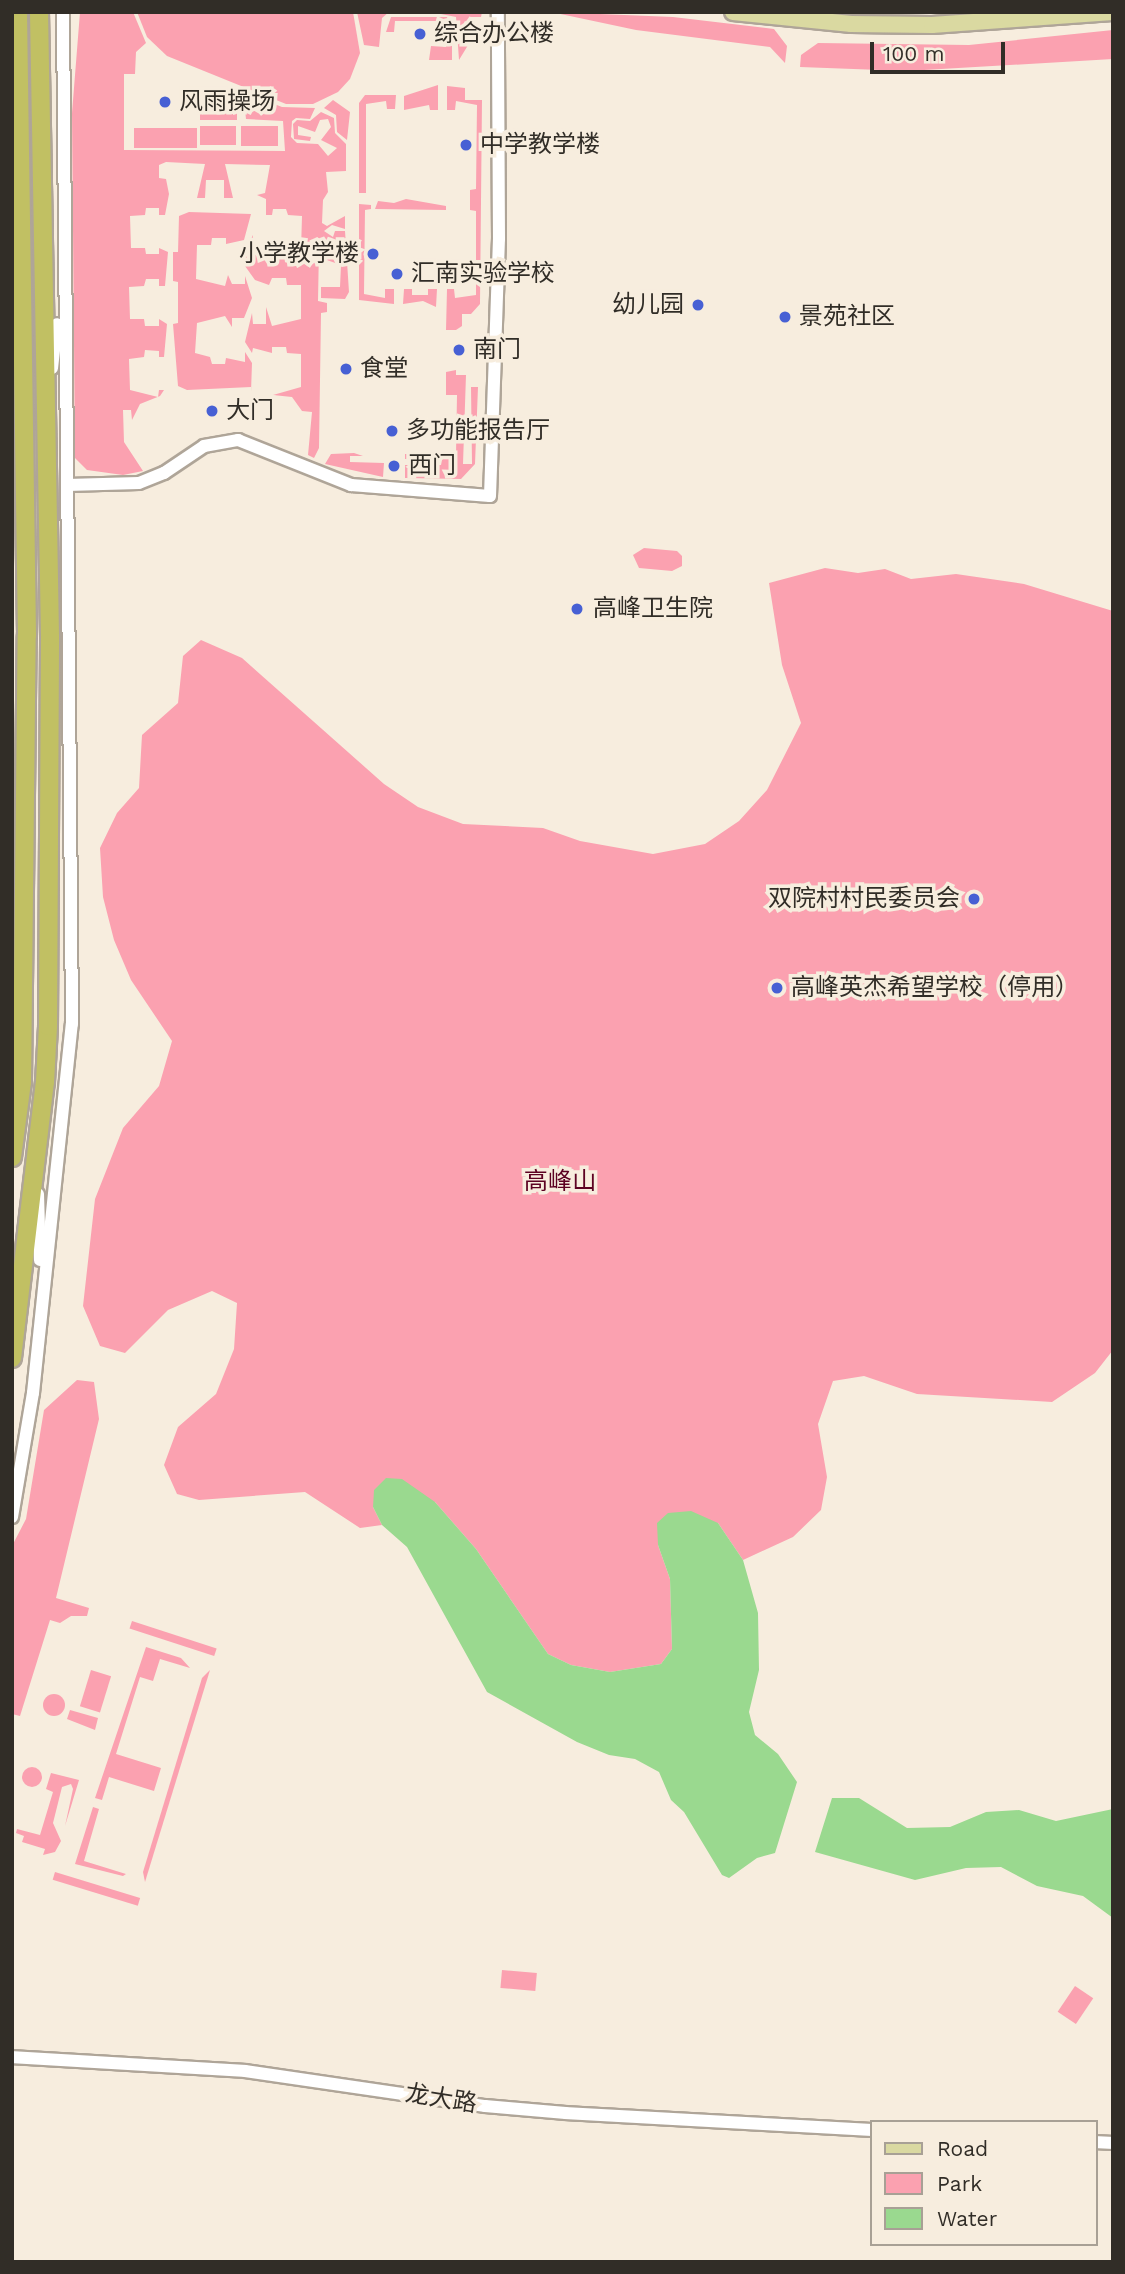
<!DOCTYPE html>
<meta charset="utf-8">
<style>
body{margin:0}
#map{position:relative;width:1125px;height:2274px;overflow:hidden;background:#f7edde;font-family:"Work Sans","Noto Sans SC",sans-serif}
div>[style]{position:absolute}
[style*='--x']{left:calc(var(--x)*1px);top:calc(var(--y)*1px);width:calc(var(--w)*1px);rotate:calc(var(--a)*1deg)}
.green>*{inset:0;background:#fba1b0;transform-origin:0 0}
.round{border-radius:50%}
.water>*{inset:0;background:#9ad98f}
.roads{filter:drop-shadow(2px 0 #afa598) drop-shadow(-2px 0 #afa598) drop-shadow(0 2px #afa598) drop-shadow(0 -2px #afa598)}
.minor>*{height:12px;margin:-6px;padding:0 6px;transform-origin:6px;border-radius:6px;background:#fff}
.major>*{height:16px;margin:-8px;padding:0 8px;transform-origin:8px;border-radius:8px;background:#dad9a1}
.highway>*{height:18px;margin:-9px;padding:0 9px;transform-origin:9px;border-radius:9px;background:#c1c063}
.dots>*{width:19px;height:19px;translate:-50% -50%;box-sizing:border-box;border:4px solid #f7edde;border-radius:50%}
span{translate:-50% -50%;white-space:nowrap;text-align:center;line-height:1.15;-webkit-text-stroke:7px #f7edde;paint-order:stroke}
.poi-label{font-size:24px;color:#312d27}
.left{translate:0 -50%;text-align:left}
.right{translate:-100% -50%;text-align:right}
.park-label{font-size:24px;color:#5d0223}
.street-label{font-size:24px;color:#312d27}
.frame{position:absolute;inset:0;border:14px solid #312d27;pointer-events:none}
.legend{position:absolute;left:870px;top:2120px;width:228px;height:126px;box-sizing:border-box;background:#f7edde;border:2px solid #a8a095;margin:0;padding:9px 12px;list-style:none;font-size:21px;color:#312d27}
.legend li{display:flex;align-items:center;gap:14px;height:35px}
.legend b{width:35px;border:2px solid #a8a095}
.scale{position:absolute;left:870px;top:42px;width:135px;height:32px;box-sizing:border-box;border:4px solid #312d27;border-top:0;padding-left:9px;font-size:21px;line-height:24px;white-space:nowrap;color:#312d27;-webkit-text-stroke:5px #f7edde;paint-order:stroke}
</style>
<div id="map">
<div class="green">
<i style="clip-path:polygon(80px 12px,133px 12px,146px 43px,136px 52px,135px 74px,124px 74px,124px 150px,285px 151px,283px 121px,246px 119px,243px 92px,282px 107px,315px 108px,310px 119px,296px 118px,292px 121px,291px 137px,297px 143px,318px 144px,328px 156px,337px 148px,321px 140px,331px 127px,328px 119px,320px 120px,315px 132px,298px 126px,298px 135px,311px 137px,310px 141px,294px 139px,293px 124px,297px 120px,310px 121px,321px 112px,334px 118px,335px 133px,346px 144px,346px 171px,326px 172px,328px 192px,323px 200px,322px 223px,327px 226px,345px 216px,345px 229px,332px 225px,324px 231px,333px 237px,335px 231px,345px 231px,349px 292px,345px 299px,321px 298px,321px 287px,340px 287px,341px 265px,321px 258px,326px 246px,319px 248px,318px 301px,327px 303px,327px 312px,321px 313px,319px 448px,314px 458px,308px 455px,312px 412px,302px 411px,292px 397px,273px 395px,301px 387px,301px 354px,287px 353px,286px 347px,272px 347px,272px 353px,253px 348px,252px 353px,245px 342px,252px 313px,253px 324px,266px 324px,266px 307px,272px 326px,301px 319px,301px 285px,287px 285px,286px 278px,272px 278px,269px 285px,255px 280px,245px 266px,245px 252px,253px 235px,253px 254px,272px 251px,272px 257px,286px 257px,287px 250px,301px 250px,302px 216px,288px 215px,286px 209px,273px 209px,272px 215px,266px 215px,266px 199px,257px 195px,265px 193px,270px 165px,225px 164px,233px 198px,224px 198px,224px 180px,206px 180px,205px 198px,197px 198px,205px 164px,166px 162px,159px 165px,159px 178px,166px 179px,169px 194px,165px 215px,159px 215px,159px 208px,146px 208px,145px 215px,130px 216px,131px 248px,145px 248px,146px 254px,159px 254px,159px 248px,168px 252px,165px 286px,159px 286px,159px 279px,146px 279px,144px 286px,129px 287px,130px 319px,144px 319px,145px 326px,159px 326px,159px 319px,167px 324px,164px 357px,159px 357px,159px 351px,145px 350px,144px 357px,129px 359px,130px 390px,158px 397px,159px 390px,164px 390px,160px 396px,140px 404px,132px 420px,131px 410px,123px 410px,124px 442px,143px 471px,123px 475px,87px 470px,75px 458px,72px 113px)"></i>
<i style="clip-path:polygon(137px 12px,353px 12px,360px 53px,350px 79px,338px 92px,313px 104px,286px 104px,167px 56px,147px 37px)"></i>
<i style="clip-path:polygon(389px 12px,382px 18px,379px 47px,364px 45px,357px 12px)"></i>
<i style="clip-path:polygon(431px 12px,482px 12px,481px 17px,469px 17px,473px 37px,459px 60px,456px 17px)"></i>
<i style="clip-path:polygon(551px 12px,673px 17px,774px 29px,787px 46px,785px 63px,770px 47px,636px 30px)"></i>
<i style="clip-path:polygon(391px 17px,447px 17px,452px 32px,446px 32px,446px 21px,395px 21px,394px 32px,386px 32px)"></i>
<i style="clip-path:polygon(1113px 30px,1113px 59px,907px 71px,800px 67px,801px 55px,818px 43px,969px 45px)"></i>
<i style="clip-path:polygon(446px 41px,452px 42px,452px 60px,429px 60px,431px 46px,446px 47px)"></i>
<i style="clip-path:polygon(438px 85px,438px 110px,430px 110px,429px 105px,404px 110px,404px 96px)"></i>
<i style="clip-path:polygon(447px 86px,465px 88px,465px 100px,482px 100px,480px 304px,471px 314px,462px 314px,462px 326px,456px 330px,446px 330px,447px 289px,454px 289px,455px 298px,476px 295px,476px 211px,470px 210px,470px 190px,476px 189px,477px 105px,456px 101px,455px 110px,447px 110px)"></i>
<i style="clip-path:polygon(365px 95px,396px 95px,395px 109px,387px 109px,386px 101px,366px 104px,366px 193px,359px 193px,359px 103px)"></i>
<i style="left:200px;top:100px;width:37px;height:20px"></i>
<i style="clip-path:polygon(333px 100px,350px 112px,347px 140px,337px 132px,336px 115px,324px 108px)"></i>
<i style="left:200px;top:126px;width:36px;height:19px"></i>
<i style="left:241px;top:126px;width:37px;height:20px"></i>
<i style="left:134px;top:128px;width:63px;height:20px"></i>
<i style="clip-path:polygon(406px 199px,446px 206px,446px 210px,375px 209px,378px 201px,394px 203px)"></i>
<i style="clip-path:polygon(359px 204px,371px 205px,371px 209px,365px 210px,364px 294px,385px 298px,385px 289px,394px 289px,394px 304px,359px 300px)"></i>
<i style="clip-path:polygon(189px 212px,251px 214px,244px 240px,226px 244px,226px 238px,212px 238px,211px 245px,197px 245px,196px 279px,225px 286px,228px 275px,232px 284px,245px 284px,245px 276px,252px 298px,244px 318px,232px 318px,232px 327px,225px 316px,197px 323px,195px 353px,210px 357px,212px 364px,225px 364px,226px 358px,245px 362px,245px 352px,252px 363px,251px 392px,251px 387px,187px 390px,178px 386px,173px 324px,178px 323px,178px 282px,173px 281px,173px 252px,178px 252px,179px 216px)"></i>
<i style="clip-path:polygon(404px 289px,412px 289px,412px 295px,428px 295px,428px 289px,437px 289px,436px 307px,423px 301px,403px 304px)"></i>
<i style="clip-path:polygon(456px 370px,456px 375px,466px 375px,463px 464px,472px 464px,471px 387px,478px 387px,475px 464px,461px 479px,405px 478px,405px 465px,441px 465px,442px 460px,405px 459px,405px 454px,456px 454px,457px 395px,446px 395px,446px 372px)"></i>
<i style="clip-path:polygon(354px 453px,363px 456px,350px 456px,350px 462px,384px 463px,383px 477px,325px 464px,331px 454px)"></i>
<i style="clip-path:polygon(644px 548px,677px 551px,682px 556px,682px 566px,672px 571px,639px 568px,633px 555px)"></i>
<i style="clip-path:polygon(825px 568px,858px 573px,885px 569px,911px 579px,956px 574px,1024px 584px,1113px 611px,1113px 1350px,1095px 1373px,1052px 1402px,917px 1394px,864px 1376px,833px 1381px,818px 1424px,827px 1477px,821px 1510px,793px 1537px,743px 1560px,718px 1523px,658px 1545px,670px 1579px,672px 1649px,661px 1664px,610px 1672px,571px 1665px,548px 1654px,476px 1549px,435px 1502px,373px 1507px,382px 1525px,360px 1528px,305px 1492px,199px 1500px,177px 1494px,164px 1465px,178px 1427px,216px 1394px,234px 1349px,237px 1303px,212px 1291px,168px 1310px,125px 1353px,100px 1346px,83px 1306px,95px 1199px,123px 1128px,159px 1086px,172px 1041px,131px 980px,114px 940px,103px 897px,100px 848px,117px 813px,139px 788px,142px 735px,178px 703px,183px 656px,201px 640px,242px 658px,384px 784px,418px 807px,463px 824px,543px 828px,580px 841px,653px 854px,705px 844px,739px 821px,767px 790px,801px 723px,782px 665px,769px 583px)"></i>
<i style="clip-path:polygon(77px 1380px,94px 1382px,99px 1419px,56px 1598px,89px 1608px,87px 1616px,71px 1616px,60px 1623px,50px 1620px,20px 1716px,12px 1714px,12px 1546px,26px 1519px,44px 1410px)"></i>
<i style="left:132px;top:1621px;width:89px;height:8px;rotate:18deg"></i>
<i style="clip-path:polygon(146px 1647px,181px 1658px,190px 1668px,160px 1659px,153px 1681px,140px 1677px,116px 1754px,161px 1768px,154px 1791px,109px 1777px,102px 1800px,95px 1798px)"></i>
<i style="left:91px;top:1670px;width:21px;height:38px;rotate:17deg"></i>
<i style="clip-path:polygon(210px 1670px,145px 1882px,143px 1872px,202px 1678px)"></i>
<i class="round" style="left:43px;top:1694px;width:22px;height:22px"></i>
<i style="clip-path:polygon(70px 1710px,98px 1718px,95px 1730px,67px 1719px)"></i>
<i class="round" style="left:22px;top:1767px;width:20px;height:20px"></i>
<i style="clip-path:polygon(51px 1773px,79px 1780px,65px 1826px,73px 1789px,71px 1784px,62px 1787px,53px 1823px,61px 1841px,55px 1852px,43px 1855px,45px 1849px,22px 1842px,24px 1836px,16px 1833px,17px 1829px,40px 1835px,53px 1792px,46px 1789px)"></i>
<i style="clip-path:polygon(93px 1807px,99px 1809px,84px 1861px,126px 1874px,123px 1876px,75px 1864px)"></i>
<i style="left:55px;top:1872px;width:89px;height:8px;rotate:17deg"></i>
<i style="left:502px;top:1970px;width:35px;height:18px;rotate:5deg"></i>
<i style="left:1075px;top:1986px;width:22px;height:31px;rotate:34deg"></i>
</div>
<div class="water">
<i style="clip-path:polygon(386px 1478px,402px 1479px,435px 1502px,476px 1549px,548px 1654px,571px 1665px,610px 1672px,661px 1664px,672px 1649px,670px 1579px,658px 1545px,657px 1523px,668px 1513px,691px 1511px,718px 1523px,743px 1560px,758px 1613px,759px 1670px,749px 1712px,755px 1735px,778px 1754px,797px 1782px,775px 1853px,757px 1858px,729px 1878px,722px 1875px,684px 1812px,671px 1800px,659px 1772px,635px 1759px,609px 1755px,577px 1742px,487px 1692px,407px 1547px,382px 1525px,373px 1507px,374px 1490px)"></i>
<i style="clip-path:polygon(832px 1798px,859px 1798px,907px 1828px,950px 1827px,986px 1812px,1019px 1810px,1056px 1821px,1113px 1809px,1113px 1918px,1083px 1896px,1037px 1886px,1001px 1867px,966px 1868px,915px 1880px,815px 1852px)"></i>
</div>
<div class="roads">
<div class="minor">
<i style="--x:12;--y:356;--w:31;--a:-83"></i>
<i style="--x:52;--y:368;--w:44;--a:-83.5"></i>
<i style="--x:67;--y:485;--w:72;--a:-1.6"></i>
<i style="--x:139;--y:483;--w:27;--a:-22"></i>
<i style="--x:164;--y:473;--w:48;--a:-34"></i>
<i style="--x:204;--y:446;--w:35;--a:-10"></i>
<i style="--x:238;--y:440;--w:122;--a:21.7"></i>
<i style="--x:351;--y:485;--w:139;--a:4.5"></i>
<i style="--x:490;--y:496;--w:257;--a:-88"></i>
<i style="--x:499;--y:239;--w:227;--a:-90.3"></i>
<i style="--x:38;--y:1194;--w:66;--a:88.3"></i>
<i style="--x:12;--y:1517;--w:126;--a:-80.4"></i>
<i style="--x:33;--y:1393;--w:371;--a:-84"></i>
<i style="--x:72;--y:1024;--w:1012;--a:-90.51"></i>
<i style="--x:12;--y:2057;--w:233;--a:3.4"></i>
<i style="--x:245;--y:2071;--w:243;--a:8.3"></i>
<i style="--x:485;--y:2106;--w:81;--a:4.9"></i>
<i style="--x:566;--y:2113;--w:305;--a:3.2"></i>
<i style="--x:1095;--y:2142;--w:18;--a:3"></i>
</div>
<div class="major">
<i style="--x:733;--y:12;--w:119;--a:5.8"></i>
<i style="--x:851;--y:24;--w:81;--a:0.7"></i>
<i style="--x:932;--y:25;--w:181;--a:-4.1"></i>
</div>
<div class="highway">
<i style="--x:12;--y:1157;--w:76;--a:-82.4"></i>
<i style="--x:22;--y:1082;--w:447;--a:-89.4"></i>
<i style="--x:27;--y:635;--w:623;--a:-90.83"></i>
<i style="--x:12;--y:1358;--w:278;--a:-83.2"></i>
<i style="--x:45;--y:1082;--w:56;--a:-86.9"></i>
<i style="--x:48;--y:1026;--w:390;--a:-89.7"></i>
<i style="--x:50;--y:636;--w:624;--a:-91.01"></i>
</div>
</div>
<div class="dots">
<i style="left:420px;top:34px;background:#4760d4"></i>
<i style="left:165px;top:102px;background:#4760d4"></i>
<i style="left:466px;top:145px;background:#4760d4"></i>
<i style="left:373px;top:254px;background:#4760d4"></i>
<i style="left:397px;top:274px;background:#4760d4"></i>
<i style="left:698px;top:305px;background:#4760d4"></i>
<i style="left:785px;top:317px;background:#4760d4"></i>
<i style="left:459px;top:350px;background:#4760d4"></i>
<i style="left:346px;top:369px;background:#4760d4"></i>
<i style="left:212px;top:411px;background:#4760d4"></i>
<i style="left:392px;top:431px;background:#4760d4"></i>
<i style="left:394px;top:466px;background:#4760d4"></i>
<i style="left:577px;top:609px;background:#4760d4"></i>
<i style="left:974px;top:899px;background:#4760d4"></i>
<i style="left:777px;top:988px;background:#4760d4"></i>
</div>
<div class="poi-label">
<span class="left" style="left:434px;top:34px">综合办公楼</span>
<span class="left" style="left:179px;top:102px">风雨操场</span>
<span class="left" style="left:480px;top:145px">中学教学楼</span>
<span class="right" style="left:359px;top:254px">小学教学楼</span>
<span class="left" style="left:411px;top:274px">汇南实验学校</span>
<span class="right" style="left:684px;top:305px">幼儿园</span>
<span class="left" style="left:799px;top:317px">景苑社区</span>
<span class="left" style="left:473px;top:350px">南门</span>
<span class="left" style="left:360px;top:369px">食堂</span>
<span class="left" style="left:226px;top:411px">大门</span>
<span class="left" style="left:406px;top:431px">多功能报告厅</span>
<span class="left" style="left:408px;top:466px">西门</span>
<span class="left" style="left:593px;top:609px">高峰卫生院</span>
<span class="right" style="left:960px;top:899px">双院村村民委员会</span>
<span class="left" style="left:791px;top:988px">高峰英杰希望学校（停用）</span>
</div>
<div class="park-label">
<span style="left:560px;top:1182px">高峰山</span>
</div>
<div class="street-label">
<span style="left:441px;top:2099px;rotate:9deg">龙大路</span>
</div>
<div class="frame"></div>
<ul class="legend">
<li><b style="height:9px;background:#dad9a1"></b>Road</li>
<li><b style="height:19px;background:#fba1b0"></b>Park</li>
<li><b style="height:19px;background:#9ad98f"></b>Water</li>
</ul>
<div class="scale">100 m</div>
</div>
